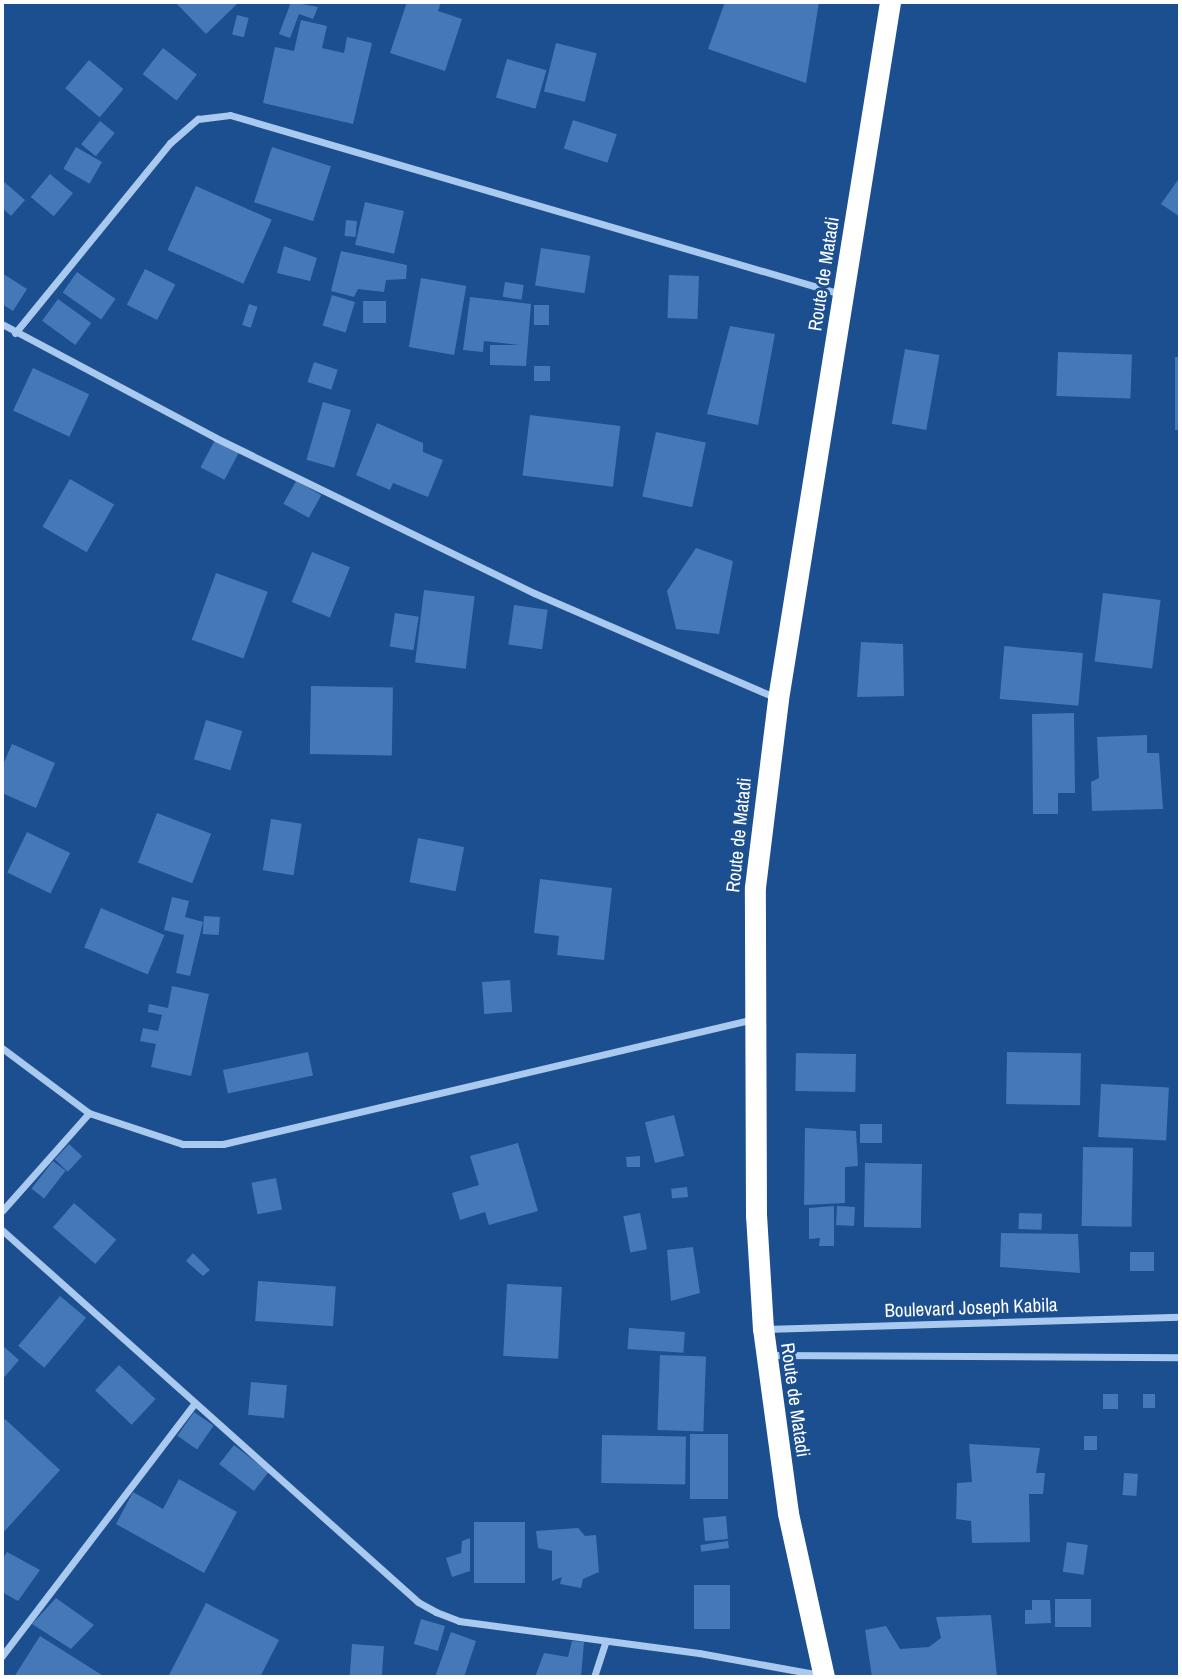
<!DOCTYPE html>
<style>
body{margin:0}
#map{position:relative;width:1182px;height:1679px;overflow:hidden;background:#1b4f8f;font-family:"Archivo Narrow",sans-serif}
div>[style]{position:absolute}
[style*='--x']{left:calc(var(--x)*1px);top:calc(var(--y)*1px);width:calc(var(--w)*1px);rotate:calc(var(--a)*1deg)}
.building>*{inset:0;background:#4478b7;transform-origin:0 0}
.street>*{height:7px;margin:-3.5px;padding:0 3.5px;transform-origin:3.5px;border-radius:3.5px;background:#a9c9ee}
.highway>*{height:21px;margin:-10.5px;padding:0 10.5px;transform-origin:10.5px;border-radius:10.5px;background:#fff}
span{translate:-50% -50%;white-space:nowrap;text-align:center;line-height:1.15;-webkit-text-stroke:6px #1b4f8f;paint-order:stroke}
.street-label{font-size:19px;color:#fff}
.frame{position:absolute;inset:0;border:4px solid #fff;pointer-events:none}
</style>
<div id="map">
<div class="building">
<i style="clip-path:polygon(175px 2px,239px 2px,206px 34px)"></i>
<i style="clip-path:polygon(291px 2px,318px 7px,313px 19px,299px 14px,290px 38px,279px 34px)"></i>
<i style="clip-path:polygon(407px 2px,441px 2px,438px 11px,462px 19px,445px 71px,390px 53px)"></i>
<i style="clip-path:polygon(725px 2px,819px 2px,806px 83px,708px 49px)"></i>
<i style="left:237px;top:15px;width:12px;height:20px;rotate:14deg"></i>
<i style="clip-path:polygon(301px 20px,327px 26px,322px 48px,344px 53px,347px 37px,372px 43px,353px 124px,263px 103px,275px 47px,294px 51px)"></i>
<i style="left:556px;top:43px;width:42px;height:50px;rotate:14deg"></i>
<i style="left:163px;top:48px;width:43px;height:33px;rotate:38deg"></i>
<i style="left:507px;top:59px;width:41px;height:40px;rotate:16deg"></i>
<i style="left:89px;top:60px;width:45px;height:37px;rotate:40deg"></i>
<i style="left:573px;top:120px;width:46px;height:30px;rotate:18deg"></i>
<i style="left:100px;top:121px;width:19px;height:30px;rotate:39deg"></i>
<i style="left:76px;top:147px;width:30px;height:25px;rotate:30deg"></i>
<i style="left:272px;top:147px;width:62px;height:58px;rotate:18deg"></i>
<i style="left:50px;top:174px;width:30px;height:30px;rotate:40deg"></i>
<i style="clip-path:polygon(1180px 177px,1180px 217px,1161px 204px)"></i>
<i style="clip-path:polygon(2px 180px,25px 200px,11px 216px,2px 208px)"></i>
<i style="left:196px;top:186px;width:83px;height:70px;rotate:24deg"></i>
<i style="left:365px;top:202px;width:40px;height:44px;rotate:13deg"></i>
<i style="left:346px;top:220px;width:11px;height:16px;rotate:5deg"></i>
<i style="clip-path:polygon(284px 246px,317px 258px,310px 281px,277px 273px)"></i>
<i style="left:541px;top:248px;width:50px;height:38px;rotate:9deg"></i>
<i style="clip-path:polygon(341px 251px,407px 265px,406px 279px,386px 280px,384px 292px,358px 289px,354px 297px,331px 291px)"></i>
<i style="left:145px;top:269px;width:34px;height:40px;rotate:27deg"></i>
<i style="left:77px;top:272px;width:47px;height:25px;rotate:35deg"></i>
<i style="clip-path:polygon(2px 273px,27px 289px,13px 311px,2px 304px)"></i>
<i style="left:669px;top:275px;width:30px;height:43px;rotate:2deg"></i>
<i style="left:421px;top:278px;width:46px;height:70px;rotate:10deg"></i>
<i style="left:505px;top:282px;width:19px;height:15px;rotate:9deg"></i>
<i style="left:332px;top:295px;width:24px;height:32px;rotate:17deg"></i>
<i style="clip-path:polygon(470px 297px,531px 304px,526px 366px,490px 365px,490px 345px,520px 345px,484px 341px,483px 352px,463px 350px)"></i>
<i style="left:58px;top:299px;width:41px;height:27px;rotate:36deg"></i>
<i style="left:363px;top:301px;width:23px;height:22px"></i>
<i style="left:249px;top:304px;width:9px;height:22px;rotate:18deg"></i>
<i style="left:534px;top:305px;width:15px;height:20px"></i>
<i style="clip-path:polygon(730px 326px,775px 334px,758px 425px,707px 414px)"></i>
<i style="left:905px;top:349px;width:35px;height:76px;rotate:10deg"></i>
<i style="left:1058px;top:352px;width:74px;height:44px;rotate:2deg"></i>
<i style="left:1175px;top:357px;width:5px;height:73px"></i>
<i style="left:314px;top:362px;width:25px;height:21px;rotate:18deg"></i>
<i style="left:534px;top:366px;width:16px;height:15px"></i>
<i style="left:33px;top:368px;width:62px;height:47px;rotate:25deg"></i>
<i style="left:323px;top:402px;width:29px;height:60px;rotate:16deg"></i>
<i style="left:530px;top:415px;width:91px;height:61px;rotate:7deg"></i>
<i style="clip-path:polygon(377px 423px,423px 443px,423px 452px,443px 460px,428px 497px,393px 483px,390px 490px,356px 475px)"></i>
<i style="left:656px;top:432px;width:51px;height:66px;rotate:12deg"></i>
<i style="left:216px;top:438px;width:27px;height:33px;rotate:28deg"></i>
<i style="left:70px;top:479px;width:51px;height:55px;rotate:30deg"></i>
<i style="left:296px;top:481px;width:29px;height:26px;rotate:29deg"></i>
<i style="clip-path:polygon(696px 548px,733px 561px,719px 634px,676px 629px,667px 591px)"></i>
<i style="left:312px;top:552px;width:41px;height:54px;rotate:22deg"></i>
<i style="left:216px;top:573px;width:55px;height:71px;rotate:20deg"></i>
<i style="left:424px;top:590px;width:51px;height:73px;rotate:7deg"></i>
<i style="left:1103px;top:593px;width:58px;height:69px;rotate:7deg"></i>
<i style="left:514px;top:605px;width:34px;height:40px;rotate:8deg"></i>
<i style="left:395px;top:613px;width:24px;height:34px;rotate:9deg"></i>
<i style="clip-path:polygon(861px 642px,903px 644px,904px 696px,857px 697px)"></i>
<i style="left:1083px;top:653px;width:53px;height:79px;rotate:95deg"></i>
<i style="left:311px;top:686px;width:82px;height:68px;rotate:1deg"></i>
<i style="clip-path:polygon(1074px 713px,1075px 793px,1058px 793px,1058px 814px,1033px 814px,1032px 714px)"></i>
<i style="left:206px;top:720px;width:38px;height:41px;rotate:17deg"></i>
<i style="clip-path:polygon(1147px 735px,1147px 753px,1159px 753px,1163px 809px,1092px 811px,1091px 782px,1099px 778px,1097px 737px)"></i>
<i style="clip-path:polygon(12px 744px,55px 763px,36px 808px,2px 793px,2px 767px)"></i>
<i style="left:157px;top:813px;width:58px;height:53px;rotate:21deg"></i>
<i style="left:271px;top:819px;width:31px;height:52px;rotate:9deg"></i>
<i style="left:27px;top:832px;width:48px;height:45px;rotate:26deg"></i>
<i style="left:418px;top:838px;width:47px;height:45px;rotate:11deg"></i>
<i style="clip-path:polygon(540px 879px,612px 888px,604px 960px,557px 955px,559px 936px,534px 933px)"></i>
<i style="clip-path:polygon(172px 897px,189px 901px,185px 917px,203px 922px,190px 976px,176px 973px,184px 935px,164px 930px)"></i>
<i style="left:101px;top:908px;width:69px;height:43px;rotate:23deg"></i>
<i style="left:204px;top:916px;width:16px;height:18px;rotate:4deg"></i>
<i style="left:510px;top:980px;width:32px;height:28px;rotate:86deg"></i>
<i style="clip-path:polygon(172px 986px,209px 994px,191px 1076px,151px 1067px,156px 1044px,140px 1041px,143px 1028px,158px 1031px,162px 1015px,148px 1012px,149px 1004px,168px 1008px)"></i>
<i style="left:308px;top:1052px;width:24px;height:87px;rotate:78deg"></i>
<i style="left:1007px;top:1052px;width:74px;height:52px;rotate:1deg"></i>
<i style="left:796px;top:1053px;width:60px;height:38px;rotate:1deg"></i>
<i style="left:1101px;top:1084px;width:68px;height:53px;rotate:3deg"></i>
<i style="left:674px;top:1115px;width:42px;height:30px;rotate:76deg"></i>
<i style="left:882px;top:1124px;width:19px;height:22px;rotate:90deg"></i>
<i style="clip-path:polygon(805px 1128px,856px 1131px,858px 1166px,845px 1167px,845px 1203px,804px 1205px)"></i>
<i style="clip-path:polygon(518px 1143px,538px 1211px,489px 1225px,485px 1212px,460px 1220px,452px 1193px,479px 1185px,470px 1156px)"></i>
<i style="left:69px;top:1144px;width:18px;height:21px;rotate:43deg"></i>
<i style="left:1083px;top:1147px;width:50px;height:79px;rotate:1deg"></i>
<i style="clip-path:polygon(640px 1156px,640px 1167px,627px 1167px,626px 1157px)"></i>
<i style="left:53px;top:1161px;width:16px;height:35px;rotate:38deg"></i>
<i style="left:865px;top:1163px;width:57px;height:64px;rotate:1deg"></i>
<i style="left:276px;top:1178px;width:32px;height:25px;rotate:79deg"></i>
<i style="left:687px;top:1187px;width:10px;height:16px;rotate:84deg"></i>
<i style="left:74px;top:1203px;width:56px;height:32px;rotate:41deg"></i>
<i style="clip-path:polygon(834px 1206px,834px 1246px,819px 1246px,820px 1238px,809px 1239px,809px 1208px)"></i>
<i style="left:837px;top:1206px;width:18px;height:19px;rotate:3deg"></i>
<i style="left:640px;top:1213px;width:37px;height:17px;rotate:79deg"></i>
<i style="left:1019px;top:1213px;width:23px;height:16px;rotate:2deg"></i>
<i style="clip-path:polygon(1001px 1233px,1078px 1234px,1080px 1273px,1000px 1267px)"></i>
<i style="clip-path:polygon(693px 1247px,700px 1293px,671px 1301px,667px 1250px)"></i>
<i style="left:1130px;top:1252px;width:24px;height:19px"></i>
<i style="clip-path:polygon(193px 1253px,210px 1270px,203px 1276px,186px 1261px)"></i>
<i style="left:258px;top:1281px;width:78px;height:40px;rotate:4deg"></i>
<i style="left:507px;top:1284px;width:55px;height:72px;rotate:3deg"></i>
<i style="left:60px;top:1296px;width:34px;height:65px;rotate:40deg"></i>
<i style="left:629px;top:1328px;width:56px;height:21px;rotate:4deg"></i>
<i style="clip-path:polygon(2px 1345px,19px 1360px,2px 1380px)"></i>
<i style="left:660px;top:1355px;width:46px;height:75px;rotate:2deg"></i>
<i style="left:119px;top:1365px;width:50px;height:35px;rotate:43deg"></i>
<i style="left:251px;top:1382px;width:36px;height:33px;rotate:5deg"></i>
<i style="left:1103px;top:1394px;width:15px;height:15px"></i>
<i style="left:1143px;top:1394px;width:12px;height:14px"></i>
<i style="left:194px;top:1412px;width:24px;height:29px;rotate:35deg"></i>
<i style="clip-path:polygon(5px 1419px,60px 1470px,2px 1534px,2px 1423px)"></i>
<i style="left:690px;top:1434px;width:38px;height:65px"></i>
<i style="left:602px;top:1435px;width:84px;height:48px;rotate:1deg"></i>
<i style="left:1084px;top:1436px;width:13px;height:14px"></i>
<i style="clip-path:polygon(969px 1444px,1040px 1448px,1036px 1473px,1045px 1473px,1043px 1494px,1029px 1494px,1030px 1542px,972px 1543px,971px 1521px,956px 1519px,957px 1483px,972px 1482px)"></i>
<i style="left:234px;top:1445px;width:44px;height:24px;rotate:38deg"></i>
<i style="left:1124px;top:1473px;width:14px;height:22px;rotate:4deg"></i>
<i style="clip-path:polygon(179px 1479px,237px 1512px,204px 1573px,116px 1524px,133px 1492px,163px 1509px)"></i>
<i style="left:726px;top:1516px;width:23px;height:23px;rotate:85deg"></i>
<i style="left:525px;top:1522px;width:61px;height:51px;rotate:90deg"></i>
<i style="clip-path:polygon(578px 1528px,585px 1536px,596px 1535px,599px 1572px,583px 1579px,581px 1588px,560px 1584px,562px 1577px,552px 1581px,552px 1551px,538px 1548px,536px 1531px)"></i>
<i style="clip-path:polygon(470px 1538px,470px 1571px,452px 1577px,446px 1558px,461px 1553px,462px 1541px)"></i>
<i style="left:728px;top:1541px;width:7px;height:28px;rotate:82deg"></i>
<i style="left:1067px;top:1542px;width:21px;height:30px;rotate:8deg"></i>
<i style="clip-path:polygon(7px 1552px,40px 1570px,18px 1601px,2px 1592px,2px 1560px)"></i>
<i style="left:694px;top:1585px;width:36px;height:44px"></i>
<i style="clip-path:polygon(56px 1598px,94px 1625px,71px 1649px,32px 1624px)"></i>
<i style="left:1091px;top:1599px;width:28px;height:36px;rotate:90deg"></i>
<i style="clip-path:polygon(1032px 1600px,1050px 1600px,1051px 1623px,1025px 1624px,1025px 1610px,1032px 1610px)"></i>
<i style="clip-path:polygon(206px 1603px,279px 1640px,260px 1677px,168px 1677px)"></i>
<i style="clip-path:polygon(991px 1615px,997px 1677px,872px 1677px,865px 1630px,886px 1626px,900px 1649px,929px 1647px,941px 1638px,936px 1617px)"></i>
<i style="left:421px;top:1619px;width:25px;height:26px;rotate:16deg"></i>
<i style="clip-path:polygon(451px 1632px,476px 1641px,464px 1677px,435px 1677px)"></i>
<i style="clip-path:polygon(40px 1636px,105px 1677px,14px 1677px)"></i>
<i style="clip-path:polygon(572px 1641px,584px 1642px,581px 1677px,535px 1677px,544px 1653px,568px 1657px)"></i>
<i style="left:352px;top:1644px;width:32px;height:33px;rotate:4deg"></i>
</div>
<div class="street">
<i style="--x:2;--y:324;--w:242;--a:28"></i>
<i style="--x:216;--y:438;--w:354;--a:26"></i>
<i style="--x:534;--y:593;--w:262;--a:23.4"></i>
<i style="--x:15;--y:333;--w:245;--a:-50.8"></i>
<i style="--x:170;--y:143;--w:37;--a:-41"></i>
<i style="--x:198;--y:119;--w:32;--a:-7"></i>
<i style="--x:230;--y:115;--w:637;--a:16.33"></i>
<i style="--x:2;--y:1048;--w:109;--a:36.8"></i>
<i style="--x:2;--y:1211;--w:131;--a:-48.4"></i>
<i style="--x:89;--y:1113;--w:99;--a:18.3"></i>
<i style="--x:183;--y:1144;--w:40;--a:0"></i>
<i style="--x:223;--y:1144;--w:546;--a:-13.25"></i>
<i style="--x:2;--y:1230;--w:558;--a:41.8"></i>
<i style="--x:418;--y:1602;--w:21;--a:29"></i>
<i style="--x:436;--y:1612;--w:25;--a:21"></i>
<i style="--x:459;--y:1621;--w:242;--a:7.6"></i>
<i style="--x:699;--y:1653;--w:123;--a:10.3"></i>
<i style="--x:765;--y:1329;--w:415;--a:-1.7"></i>
<i style="--x:770;--y:1355;--w:410;--a:0.3"></i>
<i style="--x:2;--y:1656;--w:317;--a:-52.7"></i>
<i style="--x:594;--y:1677;--w:38;--a:-72"></i>
</div>
<div class="highway">
<i style="--x:824;--y:1677;--w:168;--a:-102.4"></i>
<i style="--x:788;--y:1513;--w:186;--a:-97.7"></i>
<i style="--x:763;--y:1329;--w:113;--a:-93.5"></i>
<i style="--x:756;--y:1216;--w:329;--a:-90.2"></i>
<i style="--x:755;--y:887;--w:189;--a:-83"></i>
<i style="--x:778;--y:699;--w:706;--a:-80.87"></i>
</div>
<div class="street-label">
<span style="left:824px;top:274px;rotate:-81deg">Route de Matadi</span>
<span style="left:739px;top:835px;rotate:-84deg">Route de Matadi</span>
<span style="left:971px;top:1308px;rotate:-2deg">Boulevard Joseph Kabila</span>
<span style="left:795px;top:1400px;rotate:82deg">Route de Matadi</span>
</div>
<div class="frame"></div>
</div>
